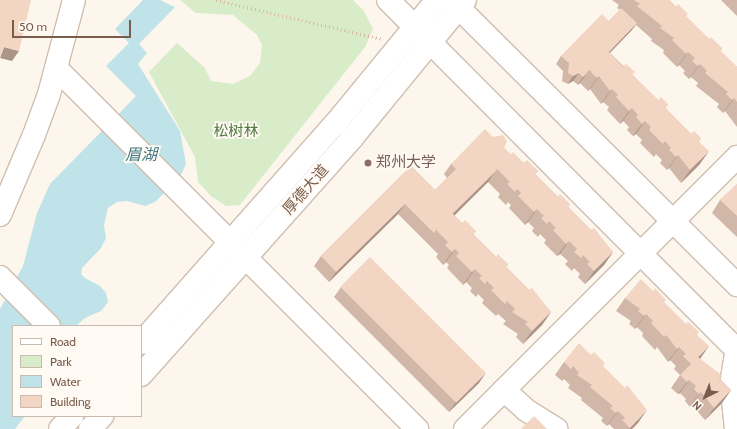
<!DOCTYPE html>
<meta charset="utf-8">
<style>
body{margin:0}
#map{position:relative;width:737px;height:429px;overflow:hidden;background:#fdf6ec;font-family:Cabin,"Noto Sans SC",sans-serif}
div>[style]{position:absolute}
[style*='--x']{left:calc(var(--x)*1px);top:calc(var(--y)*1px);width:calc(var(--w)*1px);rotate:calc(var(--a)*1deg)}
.green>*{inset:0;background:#d8ecc9}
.water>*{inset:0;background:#bfe3e8}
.path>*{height:2.5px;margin-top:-1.25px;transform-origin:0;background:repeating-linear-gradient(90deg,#d9b8a5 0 1px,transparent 0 4px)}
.roads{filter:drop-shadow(1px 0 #d1beb0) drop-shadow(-1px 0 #d1beb0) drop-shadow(0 1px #d1beb0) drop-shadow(0 -1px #d1beb0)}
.minor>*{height:22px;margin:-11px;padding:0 11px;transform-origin:11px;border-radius:11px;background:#fff}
.wall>*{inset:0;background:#d1b7a8}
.shaded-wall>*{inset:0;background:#aa9588}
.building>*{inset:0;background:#f3d5c3;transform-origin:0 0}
.dots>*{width:11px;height:11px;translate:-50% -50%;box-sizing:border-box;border:2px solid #fffaf3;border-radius:50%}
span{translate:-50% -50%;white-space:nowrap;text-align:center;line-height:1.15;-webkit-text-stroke:3.5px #fffaf3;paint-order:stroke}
.park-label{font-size:15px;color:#537a41}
.education-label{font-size:15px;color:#785e54}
.left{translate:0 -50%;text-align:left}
.street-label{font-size:15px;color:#7a5c4d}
.water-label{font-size:16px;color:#437c86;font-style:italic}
.legend{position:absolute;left:12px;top:325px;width:130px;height:92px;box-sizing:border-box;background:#fffaf3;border:1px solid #cabbb1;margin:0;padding:5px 7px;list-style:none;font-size:12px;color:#7a5c4d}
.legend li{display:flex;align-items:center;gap:8px;height:20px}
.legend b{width:20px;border:1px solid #cabbb1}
.north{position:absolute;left:685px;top:377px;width:40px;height:40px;-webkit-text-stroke:3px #fffaf3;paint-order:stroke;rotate:223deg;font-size:11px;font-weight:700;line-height:16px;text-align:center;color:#7a5c4d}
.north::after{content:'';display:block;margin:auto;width:14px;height:18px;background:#7a5c4d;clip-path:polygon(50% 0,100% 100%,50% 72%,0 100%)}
.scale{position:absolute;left:12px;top:20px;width:119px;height:18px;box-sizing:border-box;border:2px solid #7a5c4d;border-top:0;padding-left:5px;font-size:12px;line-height:14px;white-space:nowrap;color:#7a5c4d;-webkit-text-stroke:3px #fffaf3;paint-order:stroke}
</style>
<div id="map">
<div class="green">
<i style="clip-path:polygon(180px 0,353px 0,364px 11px,373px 29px,365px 47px,240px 205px,226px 206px,211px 196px,198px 182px,195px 157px,149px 72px,177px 43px,205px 68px,211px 81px,233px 84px,250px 76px,260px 63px,262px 45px,257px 35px,233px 15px,196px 13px)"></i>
</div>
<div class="water">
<i style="clip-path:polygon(143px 0,160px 0,175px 7px,139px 44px,147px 53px,138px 64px,180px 131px,186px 164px,180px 177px,155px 202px,145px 206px,127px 201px,117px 202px,108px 208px,104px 225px,106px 238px,101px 248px,82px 268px,81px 274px,85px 278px,100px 286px,106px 293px,108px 302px,101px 311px,85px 318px,76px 326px,13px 326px,13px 416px,25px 416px,15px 429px,0 429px,0 309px,23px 266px,37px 213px,50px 184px,136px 96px,106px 66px,129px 43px,115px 29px)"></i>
</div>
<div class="path">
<i style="--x:216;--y:0;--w:171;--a:13.2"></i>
</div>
<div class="roads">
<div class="minor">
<i style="--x:388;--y:0;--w:494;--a:45.1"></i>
<i style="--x:451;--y:0;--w:404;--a:44.9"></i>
<i style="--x:56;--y:68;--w:511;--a:45"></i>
<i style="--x:0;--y:215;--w:87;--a:-67"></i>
<i style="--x:34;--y:135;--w:44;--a:-69.9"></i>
<i style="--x:49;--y:94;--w:97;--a:-75.1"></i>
<i style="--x:0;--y:277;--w:69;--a:45"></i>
<i style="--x:141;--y:343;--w:293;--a:-48.5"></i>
<i style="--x:335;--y:124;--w:161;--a:-50.6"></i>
<i style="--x:141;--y:375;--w:317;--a:-48.3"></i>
<i style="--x:352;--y:138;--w:178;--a:-50.7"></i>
<i style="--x:504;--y:390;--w:30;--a:42"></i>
<i style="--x:526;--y:410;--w:36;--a:32"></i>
<i style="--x:60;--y:429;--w:18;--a:-47"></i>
<i style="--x:90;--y:429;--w:18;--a:-47"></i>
<i style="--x:465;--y:429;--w:385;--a:-45"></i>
<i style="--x:736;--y:429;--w:46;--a:-96.2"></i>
<i style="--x:731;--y:383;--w:35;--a:-80"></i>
</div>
</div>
<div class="wall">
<i style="clip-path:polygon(612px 0,669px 0,709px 39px,722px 48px,720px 51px,737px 67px,737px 127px,725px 111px,723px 113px,717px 107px,719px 104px,696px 86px,698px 83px,691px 77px,689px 79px,683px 73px,685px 71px,679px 65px,677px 67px,663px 53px,664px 50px,651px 41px,652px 39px,636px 25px,631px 31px,610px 53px,658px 100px,668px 104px,665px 108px,691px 134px,701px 138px,699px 141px,700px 164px,681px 183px,669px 168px,667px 170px,660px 163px,662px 160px,656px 154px,654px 157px,640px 143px,642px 140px,636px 134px,633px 136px,627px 130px,629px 127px,623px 121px,620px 124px,607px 110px,609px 107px,603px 102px,601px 104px,590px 89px,588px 91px,580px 83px,578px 85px,573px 81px,568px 84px,562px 81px,563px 71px,556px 64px,561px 56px,609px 21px,620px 10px,617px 8px,619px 5px)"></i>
<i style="clip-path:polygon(721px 0,737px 0,737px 16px)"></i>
<i style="clip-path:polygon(504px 148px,511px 155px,538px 171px,535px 174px,558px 197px,570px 204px,568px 207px,613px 252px,604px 265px,585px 284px,578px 277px,580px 274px,574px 268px,572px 271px,565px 264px,568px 261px,560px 254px,557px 256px,544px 243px,546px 240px,540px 234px,538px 237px,532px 231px,534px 228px,528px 222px,525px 225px,509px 208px,511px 205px,508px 202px,506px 205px,498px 197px,500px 194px,488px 182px,454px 215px,462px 223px,476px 231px,473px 234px,496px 257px,508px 264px,506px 267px,551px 312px,542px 325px,523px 344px,516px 337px,518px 334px,503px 324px,506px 321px,498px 314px,496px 316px,482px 303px,484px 300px,478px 294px,476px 297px,470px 291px,472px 288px,466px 282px,463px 285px,447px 268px,449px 265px,446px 262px,443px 265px,436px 257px,438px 254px,398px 214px,329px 282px,314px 266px,321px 256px,411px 166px,435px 190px,447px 178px,444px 174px,451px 164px)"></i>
<i style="clip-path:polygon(737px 184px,737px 237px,712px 213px,720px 200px)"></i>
<i style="clip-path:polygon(341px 287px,479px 383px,449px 412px,334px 297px)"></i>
<i style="clip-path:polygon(625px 298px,664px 303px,697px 335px,700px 359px,722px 376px,720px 379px,731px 390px,722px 403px,705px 420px,692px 405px,690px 407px,685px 401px,686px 399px,680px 393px,678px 394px,671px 388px,680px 375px,674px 369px,676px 366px,670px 360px,668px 362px,657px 347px,655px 350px,642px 336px,643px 333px,637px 327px,635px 329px,629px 324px,631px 321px,616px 311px)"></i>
<i style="clip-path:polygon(564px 362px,603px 366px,638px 423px,632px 429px,614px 429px,609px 424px,607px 426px,601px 421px,603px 418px,581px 400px,582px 398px,568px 388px,570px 385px,564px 379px,562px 381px,555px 375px)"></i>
</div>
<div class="shaded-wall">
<i style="clip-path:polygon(637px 23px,631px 31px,591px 72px,589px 71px)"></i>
<i style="clip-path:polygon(4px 47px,19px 51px,12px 61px,0 58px)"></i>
<i style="clip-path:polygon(688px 52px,679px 65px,677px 67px,686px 54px)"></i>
<i style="clip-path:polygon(700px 64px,691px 77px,689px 79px,698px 66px)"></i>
<i style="clip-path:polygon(579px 73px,573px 81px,568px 84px,573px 76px)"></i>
<i style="clip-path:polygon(586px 75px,580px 83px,578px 85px,583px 77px)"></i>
<i style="clip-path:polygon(599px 76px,590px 89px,588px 91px,597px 78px)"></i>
<i style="clip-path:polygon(612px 89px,603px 102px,601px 104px,610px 91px)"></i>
<i style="clip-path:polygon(734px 98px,725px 111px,723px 113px,732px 100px)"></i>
<i style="clip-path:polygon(632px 108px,623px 121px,620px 124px,629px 111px)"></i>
<i style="clip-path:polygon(645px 121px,636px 134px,633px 136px,642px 124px)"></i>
<i style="clip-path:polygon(709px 151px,700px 164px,681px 183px,690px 170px)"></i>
<i style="clip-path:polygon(678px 155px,669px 168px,667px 170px,676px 157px)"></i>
<i style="clip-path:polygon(495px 172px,488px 182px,438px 232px,436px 230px)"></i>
<i style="clip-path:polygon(405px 204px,398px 214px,329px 282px,336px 272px)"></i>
<i style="clip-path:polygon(537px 209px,528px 222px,525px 225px,534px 212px)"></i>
<i style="clip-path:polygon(569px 241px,560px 254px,557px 256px,566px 244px)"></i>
<i style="clip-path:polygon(455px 249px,446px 262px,443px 265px,452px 252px)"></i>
<i style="clip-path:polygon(613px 252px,604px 265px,585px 284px,594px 271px)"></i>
<i style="clip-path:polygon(475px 269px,466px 282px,463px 285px,472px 272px)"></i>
<i style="clip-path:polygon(551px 312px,542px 325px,523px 344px,532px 331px)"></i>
<i style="clip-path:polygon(646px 314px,637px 327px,635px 329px,644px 316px)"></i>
<i style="clip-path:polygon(709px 346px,700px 359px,698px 357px)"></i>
<i style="clip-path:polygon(679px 347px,670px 360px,668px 362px,677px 349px)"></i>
<i style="clip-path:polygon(486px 373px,479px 383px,449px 412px,456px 402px)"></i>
<i style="clip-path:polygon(689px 380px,680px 393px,678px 394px,687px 382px)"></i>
<i style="clip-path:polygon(731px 390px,722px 403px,705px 420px,714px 408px)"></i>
<i style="clip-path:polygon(701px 392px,692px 405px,690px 407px,699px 394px)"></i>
<i style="clip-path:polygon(647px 410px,638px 423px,632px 429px,629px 429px)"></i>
<i style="clip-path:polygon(618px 411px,609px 424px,607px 426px,616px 413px)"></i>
</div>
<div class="building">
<i style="clip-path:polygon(0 0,31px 0,19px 51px,4px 47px,0 58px)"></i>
<i style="clip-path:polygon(634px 0,669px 0,676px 7px,678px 4px,688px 14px,686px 16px,709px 39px,711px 37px,722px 48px,720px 50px,737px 67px,737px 102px,734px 98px,732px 100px,726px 94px,728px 92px,705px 73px,707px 71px,700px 64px,698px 66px,692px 61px,695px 58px,688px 52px,686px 54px,672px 40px,674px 38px,660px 28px,662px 26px,637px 6px,640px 4px)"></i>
<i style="clip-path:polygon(621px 8px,637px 23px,609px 52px,608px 51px,589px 70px,583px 77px,579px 73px,573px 76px,568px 73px,569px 63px,561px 56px,602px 14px,609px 21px)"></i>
<i style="clip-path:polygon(608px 51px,623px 67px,626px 64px,635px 72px,632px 75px,658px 100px,661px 97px,668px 104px,665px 107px,691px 134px,694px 131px,701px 138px,698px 141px,709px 151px,690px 170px,678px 155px,676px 157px,669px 150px,671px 148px,665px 141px,663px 144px,649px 130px,651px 127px,645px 121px,642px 124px,636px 117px,638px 115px,632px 108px,629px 111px,616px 97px,618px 95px,612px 89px,610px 91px,599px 76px,597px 78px,589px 70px)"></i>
<i style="clip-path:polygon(485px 129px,493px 137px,503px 135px,507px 141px,504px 148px,511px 155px,497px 169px,495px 172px,436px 230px,434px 233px,405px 204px,336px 272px,321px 256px,411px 166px,435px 190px,456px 169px,451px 164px)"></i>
<i style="clip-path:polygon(513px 152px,524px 163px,527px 160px,538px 171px,535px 174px,558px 197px,560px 194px,570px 204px,568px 207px,591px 230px,594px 228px,613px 252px,594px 271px,587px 264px,590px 262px,583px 255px,581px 258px,574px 252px,577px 249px,569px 241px,566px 244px,553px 230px,556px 228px,549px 221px,547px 224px,541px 218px,544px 216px,537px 209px,534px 212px,518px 196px,521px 193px,517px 189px,515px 192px,507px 184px,510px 182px,497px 169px)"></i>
<i style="clip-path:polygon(737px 184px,737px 216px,720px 200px)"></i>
<i style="clip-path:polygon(452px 213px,462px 223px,465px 220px,476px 231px,473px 234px,496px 257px,498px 254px,508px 264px,506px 267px,529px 290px,532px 288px,551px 312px,532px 331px,525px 324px,528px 322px,512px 312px,515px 309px,507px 301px,505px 304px,491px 290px,494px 288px,487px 281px,485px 284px,479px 278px,482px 276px,475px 269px,472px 272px,456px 256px,459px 253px,455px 249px,452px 252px,445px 245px,448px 242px,436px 230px)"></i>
<i style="left:370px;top:257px;width:164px;height:42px;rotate:45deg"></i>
<i style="clip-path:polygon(641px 279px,653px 291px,655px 288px,666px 300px,664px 302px,686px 324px,688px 322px,699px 332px,697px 335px,709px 346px,698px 357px,722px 376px,719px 379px,731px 390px,714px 408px,701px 392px,699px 394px,694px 389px,696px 386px,689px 380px,687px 382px,680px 375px,691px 364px,683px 356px,686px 354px,679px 347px,677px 349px,666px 335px,664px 337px,651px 323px,653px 321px,646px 314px,644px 316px,638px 311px,640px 309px,625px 298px)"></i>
<i style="clip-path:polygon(579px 343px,591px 355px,594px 352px,605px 363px,603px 366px,625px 388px,627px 385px,647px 410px,630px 428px,622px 420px,625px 418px,618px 411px,616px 413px,610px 408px,613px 406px,590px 387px,592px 385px,577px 375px,579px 373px,573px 366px,571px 369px,564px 362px)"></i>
<i style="clip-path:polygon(534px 416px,547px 429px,521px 429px)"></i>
</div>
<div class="dots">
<i style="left:368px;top:163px;background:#8d6e63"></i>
</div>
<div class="park-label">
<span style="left:236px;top:132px">松树林</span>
</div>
<div class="education-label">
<span class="left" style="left:376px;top:163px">郑州大学</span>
</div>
<div class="street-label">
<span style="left:306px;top:190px;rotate:-49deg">厚德大道</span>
</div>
<div class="water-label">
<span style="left:141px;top:155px">眉湖</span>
</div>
<ul class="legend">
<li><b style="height:5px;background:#fff"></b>Road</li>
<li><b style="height:11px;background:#d8ecc9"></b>Park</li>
<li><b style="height:11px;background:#bfe3e8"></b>Water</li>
<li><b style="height:11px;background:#f3d5c3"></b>Building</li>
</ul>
<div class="north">N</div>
<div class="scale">50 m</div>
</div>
